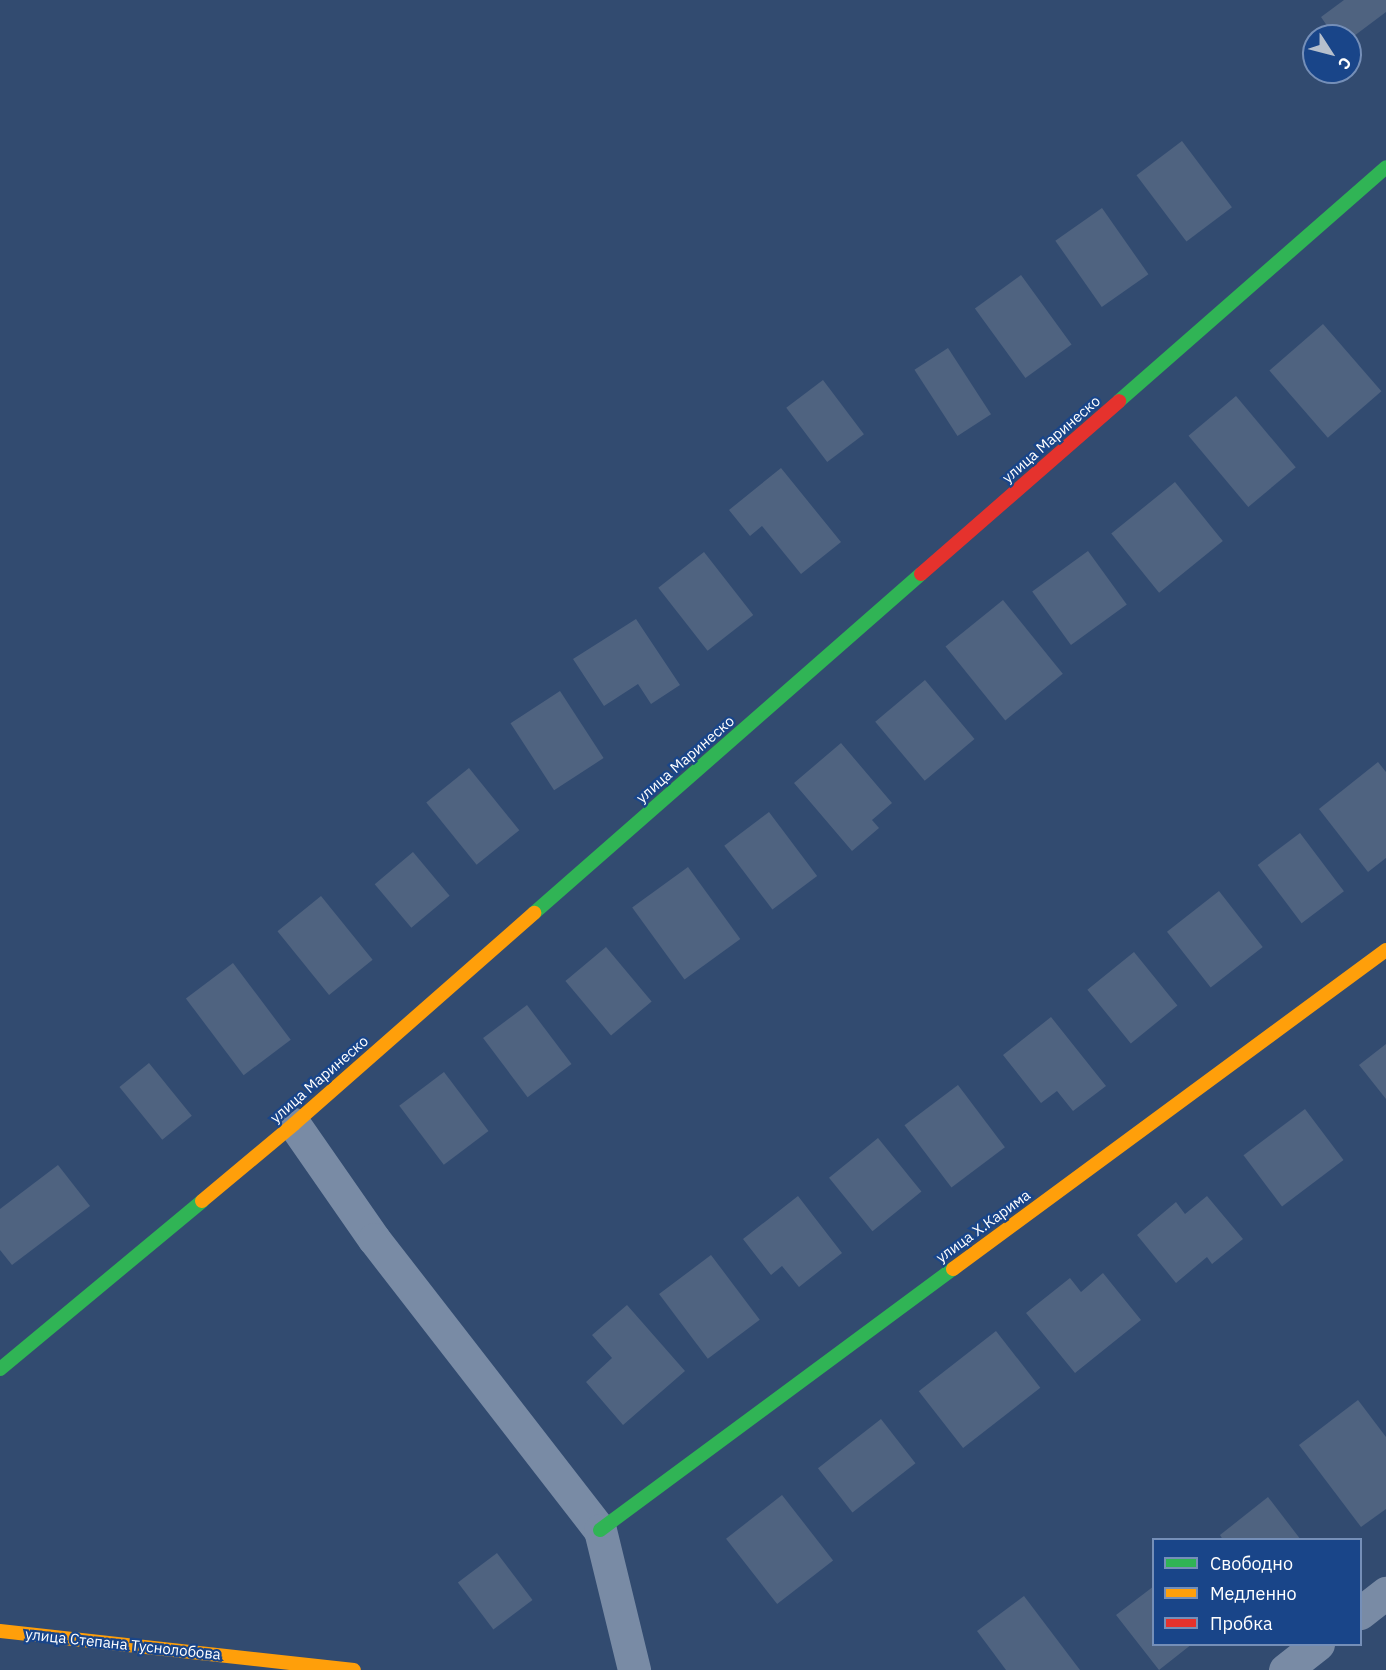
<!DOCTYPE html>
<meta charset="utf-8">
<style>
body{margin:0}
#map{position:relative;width:1386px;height:1670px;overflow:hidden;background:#324b70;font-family:"IBM Plex Sans",sans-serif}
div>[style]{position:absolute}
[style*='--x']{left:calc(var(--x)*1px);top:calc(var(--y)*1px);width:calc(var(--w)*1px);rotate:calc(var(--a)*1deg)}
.building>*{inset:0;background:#4f6380;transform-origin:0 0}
.street>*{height:33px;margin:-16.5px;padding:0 16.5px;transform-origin:16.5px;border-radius:16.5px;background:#798ba5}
.fast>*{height:14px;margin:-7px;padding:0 7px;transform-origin:7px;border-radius:7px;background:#30b455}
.slow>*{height:14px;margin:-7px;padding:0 7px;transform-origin:7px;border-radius:7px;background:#ff9f0a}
.jam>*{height:14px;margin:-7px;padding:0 7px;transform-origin:7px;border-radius:7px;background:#e5322d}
span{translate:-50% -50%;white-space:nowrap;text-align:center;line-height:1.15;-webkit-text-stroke:4.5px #194589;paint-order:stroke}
.street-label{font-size:15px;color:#fff}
.legend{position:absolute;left:1152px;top:1538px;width:210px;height:108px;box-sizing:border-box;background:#194589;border:2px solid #758fb8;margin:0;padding:8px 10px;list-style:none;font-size:18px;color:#fff}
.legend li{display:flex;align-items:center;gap:12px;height:30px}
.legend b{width:30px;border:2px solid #758fb8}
.north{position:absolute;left:1302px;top:24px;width:60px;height:60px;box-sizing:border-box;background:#194589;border:2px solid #758fb8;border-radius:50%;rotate:126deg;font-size:16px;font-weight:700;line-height:24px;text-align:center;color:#fff}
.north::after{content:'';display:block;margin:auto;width:21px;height:27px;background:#b7c0cd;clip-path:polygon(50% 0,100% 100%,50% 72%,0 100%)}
</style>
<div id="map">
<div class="building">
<i style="clip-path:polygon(1344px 0,1386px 0,1386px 12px,1350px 39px,1350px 36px,1334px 36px,1321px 17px)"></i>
<i style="left:1182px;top:141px;width:83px;height:57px;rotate:53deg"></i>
<i style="left:1102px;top:208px;width:81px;height:57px;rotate:55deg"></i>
<i style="left:1021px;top:275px;width:86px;height:57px;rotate:54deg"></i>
<i style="left:1323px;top:324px;width:89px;height:71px;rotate:49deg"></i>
<i style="left:948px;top:348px;width:79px;height:40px;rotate:57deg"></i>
<i style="left:823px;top:380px;width:68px;height:46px;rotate:53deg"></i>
<i style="left:1236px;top:396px;width:93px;height:62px;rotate:50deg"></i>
<i style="clip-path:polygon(781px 468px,841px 542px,801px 574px,762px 526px,750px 536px,729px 510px)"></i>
<i style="left:1175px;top:482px;width:76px;height:82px;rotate:51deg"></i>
<i style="left:1088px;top:551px;width:66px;height:69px;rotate:54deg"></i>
<i style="left:704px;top:552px;width:80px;height:58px;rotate:52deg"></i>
<i style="left:1003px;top:600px;width:95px;height:74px;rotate:51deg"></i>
<i style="clip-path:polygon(636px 619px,680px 685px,651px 704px,638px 684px,604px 706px,573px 659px)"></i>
<i style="left:925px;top:680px;width:77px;height:65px;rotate:50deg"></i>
<i style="left:560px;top:691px;width:80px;height:59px;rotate:57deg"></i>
<i style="clip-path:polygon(841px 743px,892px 803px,872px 820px,879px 828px,852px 851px,794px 783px)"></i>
<i style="clip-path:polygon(1378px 762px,1386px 772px,1386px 858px,1368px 872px,1319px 809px)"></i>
<i style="left:469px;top:768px;width:80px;height:55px;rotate:51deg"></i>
<i style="left:769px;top:812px;width:80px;height:56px;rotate:53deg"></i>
<i style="left:1300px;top:833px;width:73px;height:53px;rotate:53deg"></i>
<i style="left:413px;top:852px;width:57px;height:50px;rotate:50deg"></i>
<i style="left:688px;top:867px;width:89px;height:69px;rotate:54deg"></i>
<i style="left:1219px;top:891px;width:71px;height:66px;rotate:52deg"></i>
<i style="left:321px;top:896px;width:82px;height:56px;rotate:51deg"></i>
<i style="left:606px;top:947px;width:71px;height:53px;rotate:50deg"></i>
<i style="left:1134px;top:952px;width:69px;height:60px;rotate:51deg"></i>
<i style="left:233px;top:963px;width:96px;height:59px;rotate:53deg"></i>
<i style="left:527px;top:1005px;width:74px;height:55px;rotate:53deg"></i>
<i style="clip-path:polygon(1051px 1017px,1106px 1086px,1073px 1111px,1057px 1091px,1041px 1103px,1003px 1055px)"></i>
<i style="clip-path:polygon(1386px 1044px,1386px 1099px,1359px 1065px)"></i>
<i style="left:149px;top:1063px;width:68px;height:38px;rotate:51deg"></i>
<i style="left:444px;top:1072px;width:74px;height:56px;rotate:53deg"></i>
<i style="left:958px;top:1085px;width:78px;height:67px;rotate:53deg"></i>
<i style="left:1305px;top:1109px;width:64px;height:77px;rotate:53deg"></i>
<i style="left:878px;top:1138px;width:69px;height:63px;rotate:51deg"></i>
<i style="clip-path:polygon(58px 1165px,90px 1206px,12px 1265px,0 1250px,0 1209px)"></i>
<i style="clip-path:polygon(798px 1196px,842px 1253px,799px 1287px,782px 1266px,771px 1275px,743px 1239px)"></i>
<i style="clip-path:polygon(1207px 1196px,1243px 1239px,1212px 1264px,1207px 1257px,1176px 1283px,1137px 1235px,1176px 1202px,1185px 1214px)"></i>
<i style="left:711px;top:1255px;width:81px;height:65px;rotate:53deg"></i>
<i style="clip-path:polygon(1103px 1273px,1141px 1320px,1075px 1373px,1026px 1313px,1070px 1278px,1081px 1292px)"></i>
<i style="clip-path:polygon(627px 1305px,685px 1371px,623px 1425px,586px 1382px,612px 1358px,592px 1335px)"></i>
<i style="left:996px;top:1331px;width:72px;height:98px;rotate:52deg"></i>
<i style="clip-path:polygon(1358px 1400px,1386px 1437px,1386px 1509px,1361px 1527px,1299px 1445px)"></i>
<i style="left:881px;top:1419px;width:56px;height:80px;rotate:52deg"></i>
<i style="left:782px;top:1495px;width:83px;height:71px;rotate:52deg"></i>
<i style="clip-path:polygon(1268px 1497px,1301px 1540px,1223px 1540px,1220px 1535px)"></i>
<i style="left:497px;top:1553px;width:59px;height:49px;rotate:53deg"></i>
<i style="clip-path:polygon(1154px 1586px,1154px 1644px,1192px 1644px,1159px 1670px,1116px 1615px)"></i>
<i style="clip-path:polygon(1024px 1596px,1080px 1670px,1006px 1670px,977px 1631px)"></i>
</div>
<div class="street">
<i style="--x:294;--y:1124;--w:140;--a:55.2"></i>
<i style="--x:374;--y:1239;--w:368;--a:52.2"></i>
<i style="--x:600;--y:1530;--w:144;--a:76.3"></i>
<i style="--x:1360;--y:1613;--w:33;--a:-38"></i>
<i style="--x:1285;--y:1670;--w:42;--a:-38.2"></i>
</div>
<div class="fast">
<i style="--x:1119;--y:401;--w:355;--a:-41.2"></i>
<i style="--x:534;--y:913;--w:514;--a:-41.22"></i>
<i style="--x:0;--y:1369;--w:263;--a:-39.7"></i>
<i style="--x:600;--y:1530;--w:439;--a:-36.5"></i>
</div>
<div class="slow">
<i style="--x:202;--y:1201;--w:120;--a:-39.9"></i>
<i style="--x:294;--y:1124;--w:320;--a:-41.3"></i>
<i style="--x:953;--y:1269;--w:538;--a:-36.38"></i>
<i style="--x:0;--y:1631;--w:356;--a:6.3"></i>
</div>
<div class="jam">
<i style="--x:921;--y:574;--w:263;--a:-41.1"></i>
</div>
<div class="street-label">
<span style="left:1051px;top:439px;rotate:-41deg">улица Маринеско</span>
<span style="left:685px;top:759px;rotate:-41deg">улица Маринеско</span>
<span style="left:319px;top:1079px;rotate:-41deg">улица Маринеско</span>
<span style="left:983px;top:1226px;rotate:-36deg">улица Х.Карима</span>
<span style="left:123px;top:1644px;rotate:6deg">улица Степана Туснолобова</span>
</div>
<ul class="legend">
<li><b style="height:8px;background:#30b455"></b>Свободно</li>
<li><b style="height:8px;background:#ff9f0a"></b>Медленно</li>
<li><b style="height:8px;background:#e5322d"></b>Пробка</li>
</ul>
<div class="north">С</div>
</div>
